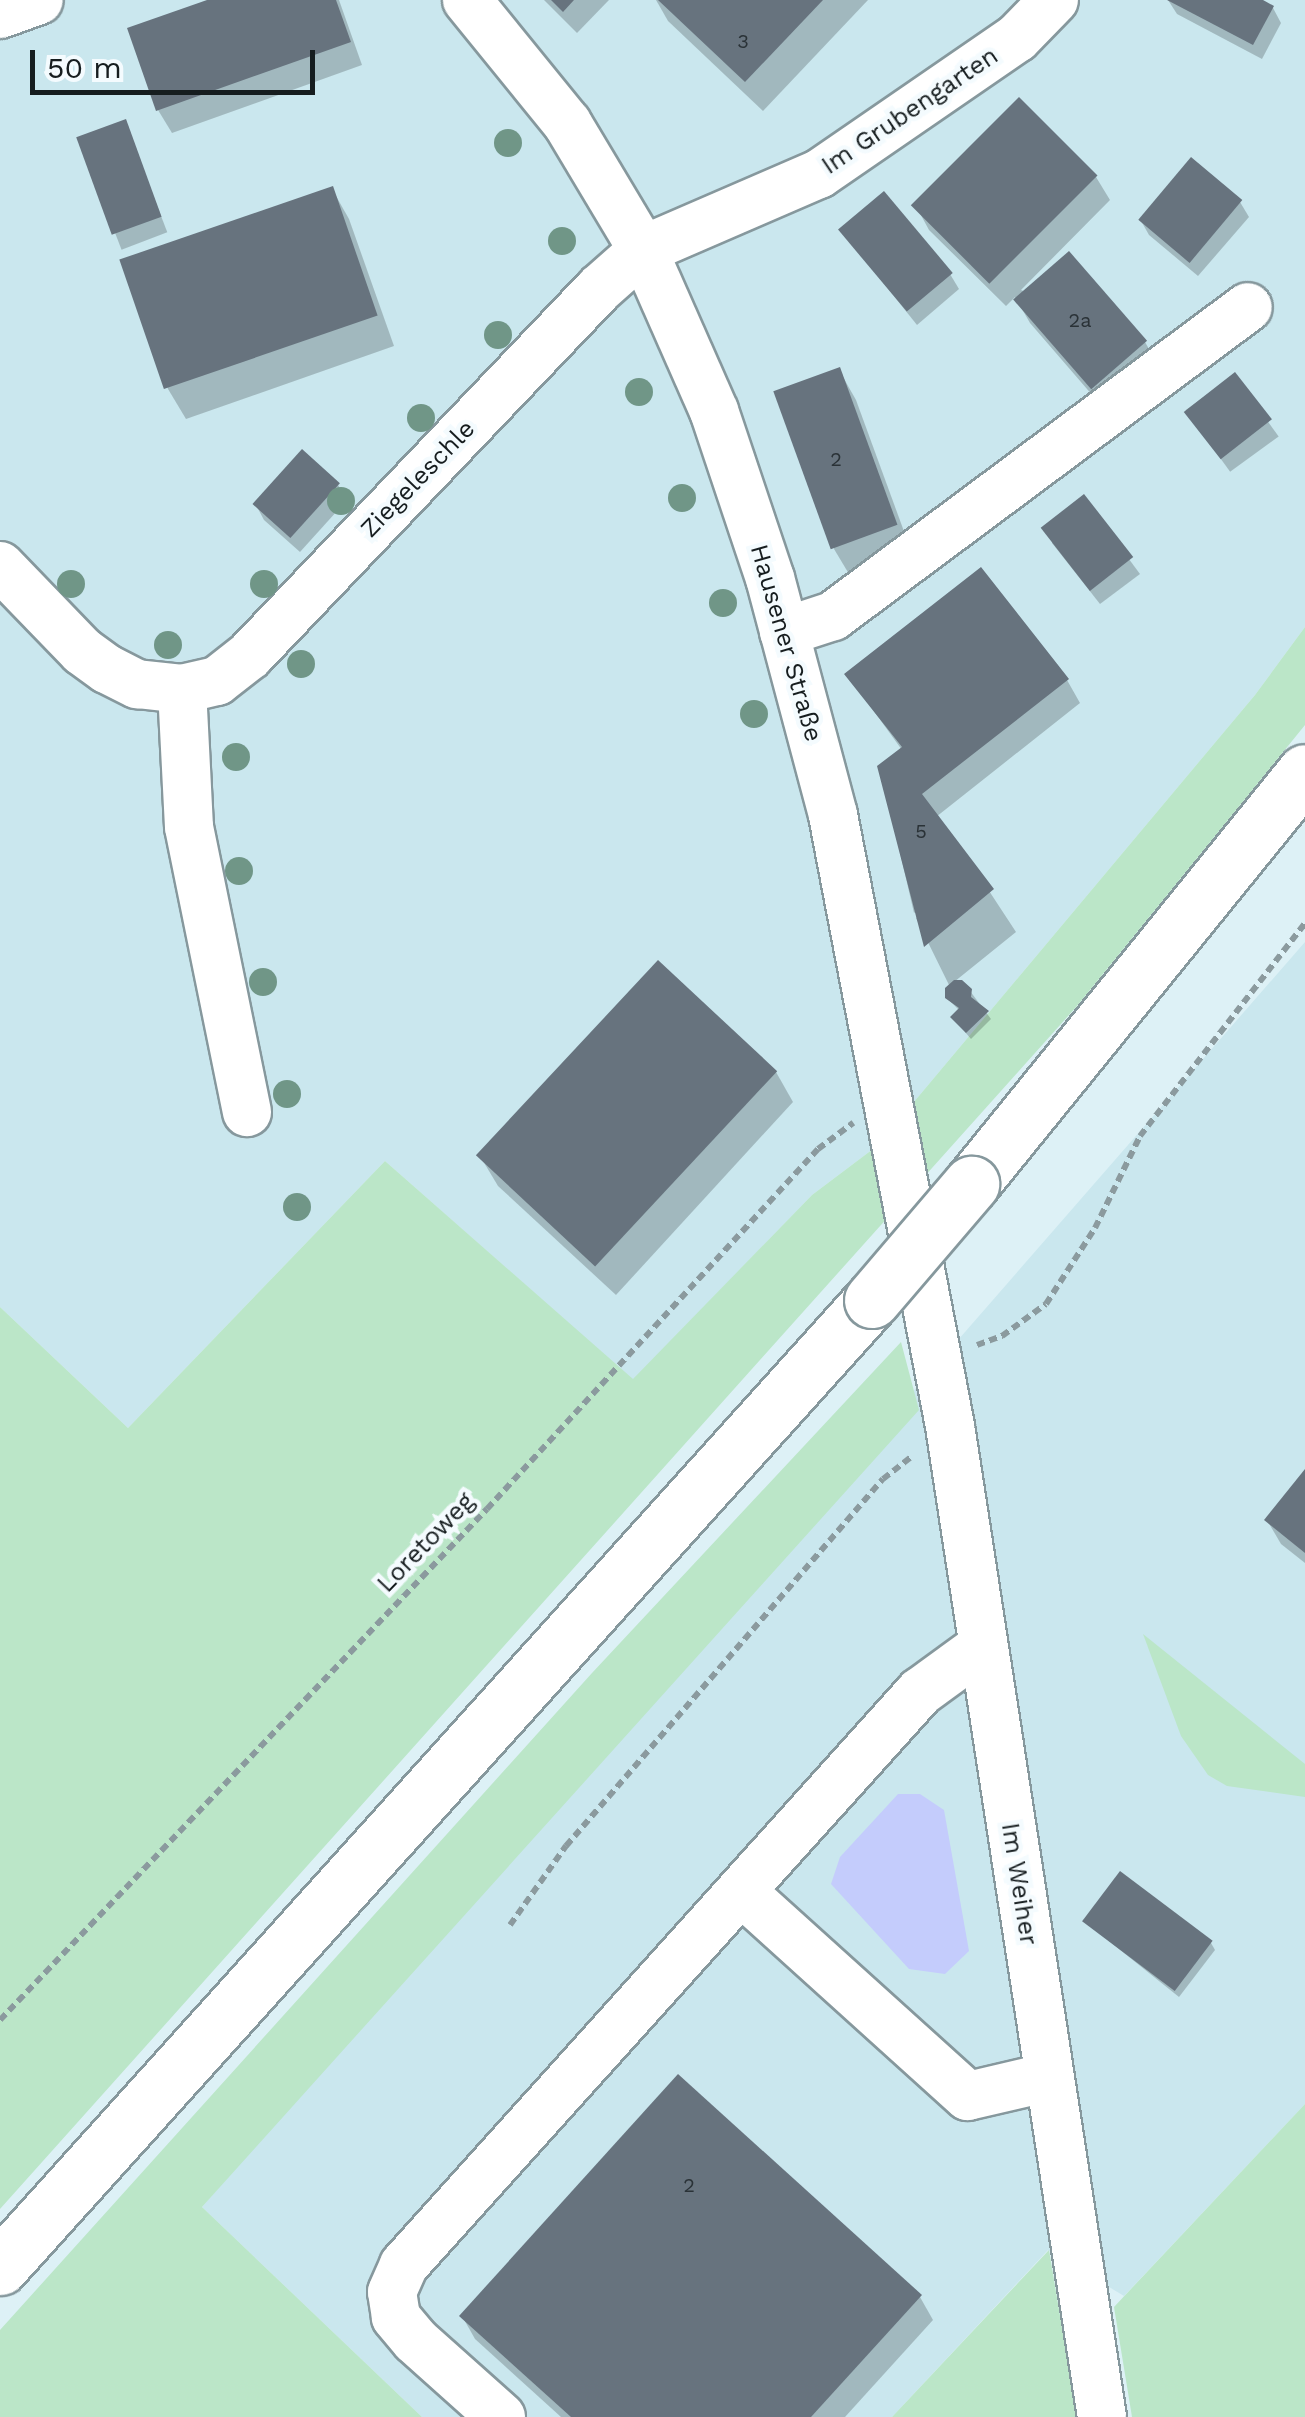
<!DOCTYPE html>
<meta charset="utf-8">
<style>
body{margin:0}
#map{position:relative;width:1305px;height:2417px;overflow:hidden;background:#ddf1f6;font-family:"Work Sans",sans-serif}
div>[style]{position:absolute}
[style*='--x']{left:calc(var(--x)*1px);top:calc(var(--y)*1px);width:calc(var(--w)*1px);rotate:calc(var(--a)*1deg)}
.built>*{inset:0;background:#cae7ee}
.green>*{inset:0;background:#bbe6c8}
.water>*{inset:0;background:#c4ccfc}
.shadow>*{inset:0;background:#0003;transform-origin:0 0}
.building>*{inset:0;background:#67737e;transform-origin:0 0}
.path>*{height:6px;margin-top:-3px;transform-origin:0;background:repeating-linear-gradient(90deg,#8b9a9e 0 8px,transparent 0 13px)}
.roads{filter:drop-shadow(2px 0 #86989d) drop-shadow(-2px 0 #86989d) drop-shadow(0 2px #86989d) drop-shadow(0 -2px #86989d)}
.minor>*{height:48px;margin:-24px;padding:0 24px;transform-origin:24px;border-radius:24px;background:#fff}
.highway>*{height:55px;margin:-27.5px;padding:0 27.5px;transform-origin:27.5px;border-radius:27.5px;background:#fff}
.bridges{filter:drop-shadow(2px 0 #86989d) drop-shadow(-2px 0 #86989d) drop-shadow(0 2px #86989d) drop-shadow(0 -2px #86989d)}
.highway-bridge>*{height:55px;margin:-27.5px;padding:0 27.5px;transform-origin:27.5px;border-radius:27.5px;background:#fff}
.trees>*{width:28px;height:28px;margin:-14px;border-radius:50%;background:#709687}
span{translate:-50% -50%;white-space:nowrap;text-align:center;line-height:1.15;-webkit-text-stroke:9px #f4fbfe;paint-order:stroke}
.number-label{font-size:20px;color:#2a3237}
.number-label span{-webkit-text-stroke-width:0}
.street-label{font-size:25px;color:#161d1f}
.scale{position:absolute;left:30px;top:50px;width:285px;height:45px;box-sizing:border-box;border:5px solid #161d1f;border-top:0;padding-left:12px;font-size:30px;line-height:35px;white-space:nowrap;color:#161d1f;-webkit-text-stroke:8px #f4fbfe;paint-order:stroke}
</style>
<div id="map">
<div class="built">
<i style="clip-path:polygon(0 0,1305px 0,1305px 627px,1255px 695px,877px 1146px,812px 1195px,633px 1380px,385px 1161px,128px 1428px,0 1307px)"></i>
<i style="clip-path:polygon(1305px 942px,1305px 2104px,1124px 2296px,1048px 2250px,892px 2417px,422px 2417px,202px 2207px)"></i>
</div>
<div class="green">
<i style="clip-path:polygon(1305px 627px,1305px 725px,1077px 1006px,0 2209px,0 1307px,128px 1428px,385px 1161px,633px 1379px,812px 1195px,877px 1146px,1255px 695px)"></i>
<i style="clip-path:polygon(901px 1342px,919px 1410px,202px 2207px,422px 2417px,0 2417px,0 2330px,592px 1673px)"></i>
<i style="clip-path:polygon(1143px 1634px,1305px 1764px,1305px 1797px,1227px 1786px,1208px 1775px,1181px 1736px)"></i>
<i style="clip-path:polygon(1305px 2104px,1305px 2417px,1132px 2417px,1114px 2307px)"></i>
<i style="clip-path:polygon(1049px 2250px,1077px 2417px,892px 2417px)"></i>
</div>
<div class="water">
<i style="clip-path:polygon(898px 1794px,920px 1794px,944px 1810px,969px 1951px,945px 1974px,909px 1969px,831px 1884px,840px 1857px)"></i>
</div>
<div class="shadow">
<i style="clip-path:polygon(215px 0,339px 0,362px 65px,172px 133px,158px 110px)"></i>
<i style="clip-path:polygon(544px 0,609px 0,577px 33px)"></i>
<i style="clip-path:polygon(656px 0,868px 0,763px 111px,668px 21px)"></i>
<i style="clip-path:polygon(1168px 0,1258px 0,1273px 8px,1281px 23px,1262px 59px,1177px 14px)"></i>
<i style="clip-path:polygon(1019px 101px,1096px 177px,1110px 200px,1021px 290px,1145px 342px,1158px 365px,1106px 411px,1030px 323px,1015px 297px,1006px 306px,929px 230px,916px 206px)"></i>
<i style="left:125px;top:122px;width:118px;height:49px;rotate:69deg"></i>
<i style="clip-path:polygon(332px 189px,349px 219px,394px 346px,186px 419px,168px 389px,124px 263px)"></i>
<i style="clip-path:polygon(1240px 202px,1249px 217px,1198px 276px,1149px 235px,1140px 219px)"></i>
<i style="clip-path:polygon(841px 230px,950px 274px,959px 289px,917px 325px)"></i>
<i style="clip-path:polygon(839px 370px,856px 400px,913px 556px,852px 579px,834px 549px)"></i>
<i style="left:1234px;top:375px;width:76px;height:60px;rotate:54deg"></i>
<i style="clip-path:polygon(338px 485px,347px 500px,300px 552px,264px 520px,256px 505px)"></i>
<i style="clip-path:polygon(1083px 497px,1140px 574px,1100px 604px,1052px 543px)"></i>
<i style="clip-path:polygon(847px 674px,1067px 680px,1080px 703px,936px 817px,973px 867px,914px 913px,880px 767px,902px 750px)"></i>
<i style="clip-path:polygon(976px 871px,1016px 932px,954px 982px,970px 991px,991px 1019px,971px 1039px,953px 1018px,960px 1011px,947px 998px,950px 987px,916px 918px)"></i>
<i style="clip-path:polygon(776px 1072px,793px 1102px,616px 1295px,498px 1186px,480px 1156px)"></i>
<i style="clip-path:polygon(1305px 1473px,1305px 1563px,1281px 1544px,1267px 1520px)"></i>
<i style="clip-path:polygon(1084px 1921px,1211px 1943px,1215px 1950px,1179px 1997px)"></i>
<i style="clip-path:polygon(920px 2297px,933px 2320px,845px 2417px,561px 2417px,475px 2339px,462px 2316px)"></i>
</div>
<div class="building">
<i style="clip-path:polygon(207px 0,336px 0,351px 42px,156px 111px,127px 28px)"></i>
<i style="clip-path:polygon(551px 0,574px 0,563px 12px)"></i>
<i style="clip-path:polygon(658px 0,823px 0,745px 82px)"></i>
<i style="clip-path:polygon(1167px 0,1263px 0,1274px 6px,1253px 45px)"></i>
<i style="left:1019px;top:97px;width:111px;height:153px;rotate:45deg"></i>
<i style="left:126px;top:119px;width:104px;height:53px;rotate:70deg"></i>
<i style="left:1191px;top:157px;width:67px;height:82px;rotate:40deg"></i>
<i style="left:333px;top:186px;width:137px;height:226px;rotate:71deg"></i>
<i style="left:884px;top:191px;width:107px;height:60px;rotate:50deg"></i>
<i style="left:1069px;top:251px;width:119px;height:74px;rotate:49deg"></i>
<i style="left:840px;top:367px;width:168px;height:71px;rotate:70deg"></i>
<i style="left:1235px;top:372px;width:60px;height:65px;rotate:52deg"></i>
<i style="left:302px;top:449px;width:51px;height:74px;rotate:42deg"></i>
<i style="left:1084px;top:494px;width:80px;height:55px;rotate:52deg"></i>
<i style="clip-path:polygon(981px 567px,1069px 679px,922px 794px,994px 889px,924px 947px,877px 766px,902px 747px,844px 674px)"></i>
<i style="left:658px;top:960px;width:163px;height:267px;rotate:43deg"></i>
<i style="clip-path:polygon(954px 980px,962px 980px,972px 989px,971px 997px,989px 1011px,966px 1033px,950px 1017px,959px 1008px,945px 998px,945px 988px)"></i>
<i style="clip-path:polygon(1305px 1469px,1305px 1553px,1264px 1520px)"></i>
<i style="left:1120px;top:1871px;width:116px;height:63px;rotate:37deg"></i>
<i style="clip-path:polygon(678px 2074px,922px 2295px,811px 2417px,571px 2417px,459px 2316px)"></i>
</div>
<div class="path">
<i style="--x:977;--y:1345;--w:27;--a:-20"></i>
<i style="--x:1002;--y:1336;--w:54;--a:-36"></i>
<i style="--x:1046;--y:1304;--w:90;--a:-57.2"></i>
<i style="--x:1095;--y:1228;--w:102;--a:-63.9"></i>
<i style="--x:1140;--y:1136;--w:269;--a:-52.2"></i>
<i style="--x:510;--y:1925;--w:97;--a:-54.7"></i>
<i style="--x:566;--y:1846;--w:485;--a:-49.2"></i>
<i style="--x:883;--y:1479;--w:37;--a:-38"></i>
<i style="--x:0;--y:2020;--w:706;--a:-46.38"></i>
<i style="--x:487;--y:1509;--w:489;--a:-47.4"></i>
<i style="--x:818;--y:1149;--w:44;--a:-36.6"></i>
</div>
<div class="roads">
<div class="minor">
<i style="--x:467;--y:0;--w:159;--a:50.9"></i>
<i style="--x:567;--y:123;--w:148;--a:59.1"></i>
<i style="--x:643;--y:250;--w:176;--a:66.2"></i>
<i style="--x:714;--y:411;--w:176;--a:71.5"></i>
<i style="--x:770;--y:578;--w:245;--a:75.1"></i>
<i style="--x:833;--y:815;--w:622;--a:79.16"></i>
<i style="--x:950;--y:1426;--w:1003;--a:81.28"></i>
<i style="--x:0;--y:14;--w:41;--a:-19.7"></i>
<i style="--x:0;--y:566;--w:118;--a:46"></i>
<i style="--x:82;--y:651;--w:31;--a:36"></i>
<i style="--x:107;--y:669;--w:34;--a:27"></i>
<i style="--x:137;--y:684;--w:45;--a:6.3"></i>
<i style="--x:182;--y:689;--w:36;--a:-13"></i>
<i style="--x:217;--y:681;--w:42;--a:-38.2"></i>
<i style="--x:250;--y:655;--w:506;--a:-46.36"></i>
<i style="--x:599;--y:289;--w:59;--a:-41.6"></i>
<i style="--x:643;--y:250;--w:192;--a:-23.4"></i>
<i style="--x:819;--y:174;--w:240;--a:-34.5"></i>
<i style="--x:1017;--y:38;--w:53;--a:-45.8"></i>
<i style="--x:784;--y:632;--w:52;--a:-18.1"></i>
<i style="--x:833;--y:616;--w:517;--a:-36.67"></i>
<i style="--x:182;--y:689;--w:138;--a:87.1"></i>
<i style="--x:189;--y:827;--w:291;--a:78.5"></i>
<i style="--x:743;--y:1893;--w:303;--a:42.1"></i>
<i style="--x:968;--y:2096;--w:83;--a:-13.2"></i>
<i style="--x:501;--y:2417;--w:115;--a:-138.2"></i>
<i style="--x:415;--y:2340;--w:30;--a:-130"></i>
<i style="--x:396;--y:2317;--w:25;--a:-99"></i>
<i style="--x:392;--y:2292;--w:30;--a:-66"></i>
<i style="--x:404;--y:2265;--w:771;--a:-48"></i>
<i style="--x:920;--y:1692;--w:78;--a:-36.1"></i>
</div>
<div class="highway">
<i style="--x:971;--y:1184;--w:530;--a:-50.97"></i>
<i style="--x:0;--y:2267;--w:1302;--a:-47.96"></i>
</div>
</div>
<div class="bridges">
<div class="highway-bridge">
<i style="--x:872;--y:1300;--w:153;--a:-49.5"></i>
</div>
</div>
<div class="trees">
<i style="left:508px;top:143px"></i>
<i style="left:562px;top:241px"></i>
<i style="left:498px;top:335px"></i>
<i style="left:639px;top:392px"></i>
<i style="left:421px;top:418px"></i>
<i style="left:682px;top:498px"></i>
<i style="left:341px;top:501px"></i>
<i style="left:71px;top:584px"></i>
<i style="left:264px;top:584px"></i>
<i style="left:723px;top:603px"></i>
<i style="left:168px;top:645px"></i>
<i style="left:301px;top:664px"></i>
<i style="left:754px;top:714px"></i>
<i style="left:236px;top:757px"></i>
<i style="left:239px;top:871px"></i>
<i style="left:263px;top:982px"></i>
<i style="left:287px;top:1094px"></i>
<i style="left:297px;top:1207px"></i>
</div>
<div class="number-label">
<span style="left:743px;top:41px">3</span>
<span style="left:1080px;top:320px">2a</span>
<span style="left:836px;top:459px">2</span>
<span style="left:921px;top:831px">5</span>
<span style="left:689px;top:2185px">2</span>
</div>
<div class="street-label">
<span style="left:910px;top:111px;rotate:-34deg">Im Grubengarten</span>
<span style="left:418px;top:479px;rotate:-46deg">Ziegeleschle</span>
<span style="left:786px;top:643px;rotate:74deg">Hausener Straße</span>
<span style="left:426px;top:1543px;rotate:-46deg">Loretoweg</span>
<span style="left:1019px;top:1884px;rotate:81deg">Im Weiher</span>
</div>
<div class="scale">50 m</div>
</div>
